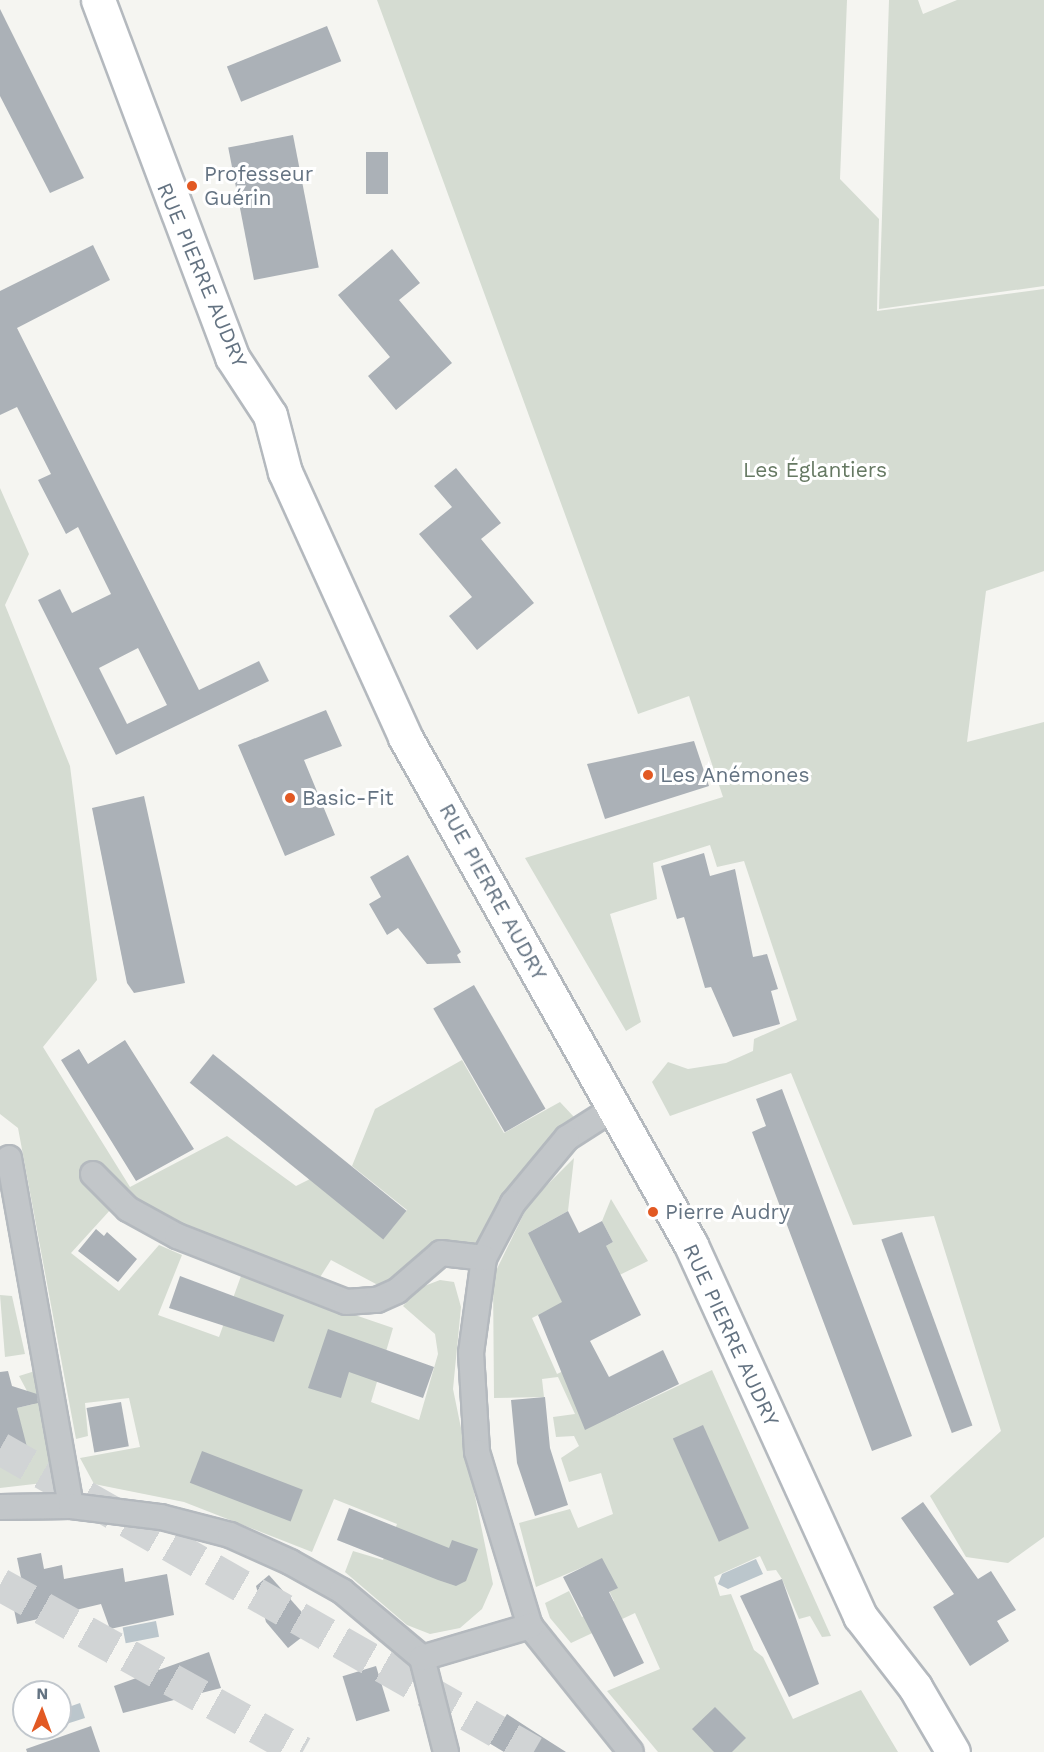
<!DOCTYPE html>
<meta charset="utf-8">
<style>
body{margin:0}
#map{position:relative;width:1044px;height:1752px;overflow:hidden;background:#f5f5f1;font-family:"Work Sans",sans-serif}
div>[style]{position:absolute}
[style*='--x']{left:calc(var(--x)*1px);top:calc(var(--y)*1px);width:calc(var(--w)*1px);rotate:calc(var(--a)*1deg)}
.green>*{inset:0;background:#d5dcd2}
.water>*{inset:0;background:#bbc6cc;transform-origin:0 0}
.building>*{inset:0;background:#abb1b7;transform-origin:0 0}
.highway-tunnel>*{height:33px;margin-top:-16.5px;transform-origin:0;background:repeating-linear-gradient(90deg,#d1d4d5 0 33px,transparent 0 49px)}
.roads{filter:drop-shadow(2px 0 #b4b9be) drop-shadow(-2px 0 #b4b9be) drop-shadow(0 2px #b4b9be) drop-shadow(0 -2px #b4b9be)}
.street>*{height:24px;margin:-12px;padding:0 12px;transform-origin:12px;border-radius:12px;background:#c2c6c9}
.secondary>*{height:33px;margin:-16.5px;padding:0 16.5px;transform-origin:16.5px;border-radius:16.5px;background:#fff}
.dots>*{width:16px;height:16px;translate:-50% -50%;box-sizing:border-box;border:3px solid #fff;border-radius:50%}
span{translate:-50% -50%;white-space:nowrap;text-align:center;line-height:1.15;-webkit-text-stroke:6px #fff;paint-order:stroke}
.poi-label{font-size:21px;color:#647382}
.left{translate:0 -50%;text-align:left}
.street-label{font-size:21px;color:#647382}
.park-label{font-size:21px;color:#667963}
.north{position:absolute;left:12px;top:1680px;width:60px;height:60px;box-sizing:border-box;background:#fff;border:2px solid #c1c7cd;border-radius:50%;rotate:1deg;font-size:16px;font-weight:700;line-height:24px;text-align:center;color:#647382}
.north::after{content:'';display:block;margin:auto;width:21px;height:27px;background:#e25923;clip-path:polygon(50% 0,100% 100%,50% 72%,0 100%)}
</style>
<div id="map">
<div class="green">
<i style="clip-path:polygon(377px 0,847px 0,840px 179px,879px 219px,877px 311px,1044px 289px,1044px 571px,986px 591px,967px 742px,1044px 722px,1044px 1537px,1008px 1563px,966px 1557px,930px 1496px,1001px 1431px,934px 1216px,853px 1225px,791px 1073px,670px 1116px,652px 1082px,668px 1062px,688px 1069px,726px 1063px,753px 1051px,754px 1039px,797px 1020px,744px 861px,717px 867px,710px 845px,653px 863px,657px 899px,610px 914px,641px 1022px,626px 1031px,525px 858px,723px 797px,689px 696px,638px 714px)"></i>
<i style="clip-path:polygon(889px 0,918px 0,923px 14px,957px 0,1044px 0,1044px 286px,879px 309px)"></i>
<i style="clip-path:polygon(0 488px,29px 554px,5px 605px,70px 766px,97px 980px,43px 1047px,130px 1187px,227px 1136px,296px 1186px,310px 1179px,384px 1238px,407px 1210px,352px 1166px,375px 1109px,462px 1060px,504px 1133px,560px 1102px,574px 1117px,518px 1176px,479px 1247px,448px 1244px,422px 1254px,392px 1286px,376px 1284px,331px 1260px,317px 1282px,186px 1233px,122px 1197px,71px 1253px,119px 1291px,159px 1245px,182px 1255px,158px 1315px,219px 1337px,241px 1276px,393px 1328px,371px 1402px,419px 1420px,438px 1354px,435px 1334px,403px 1306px,419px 1288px,440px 1280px,454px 1282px,461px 1307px,453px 1389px,493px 1584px,482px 1609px,460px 1628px,430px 1634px,407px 1625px,345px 1572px,353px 1551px,383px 1560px,397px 1524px,334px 1499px,312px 1552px,184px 1502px,94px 1484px,80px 1458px,140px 1447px,129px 1398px,85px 1403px,88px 1436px,76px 1439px,18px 1128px,0 1114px)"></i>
<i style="clip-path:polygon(574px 1158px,568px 1211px,528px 1233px,589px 1256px,613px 1242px,602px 1221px,611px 1199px,648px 1261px,532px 1318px,557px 1374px,589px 1359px,616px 1415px,712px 1370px,831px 1636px,822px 1637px,810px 1616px,799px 1619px,782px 1579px,776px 1570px,767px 1571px,760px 1556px,714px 1577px,720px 1596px,731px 1594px,754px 1650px,763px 1657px,793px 1719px,861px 1690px,898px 1752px,658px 1752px,607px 1691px,660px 1669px,635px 1613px,571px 1643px,550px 1618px,545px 1603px,569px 1591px,582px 1617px,614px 1601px,595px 1562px,536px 1587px,519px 1523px,570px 1509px,578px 1528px,613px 1514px,601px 1473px,569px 1482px,561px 1458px,579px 1446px,574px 1436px,556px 1437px,553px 1417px,575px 1414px,558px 1377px,542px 1379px,544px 1397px,494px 1398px,493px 1277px,529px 1203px)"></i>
<i style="clip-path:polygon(0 1295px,12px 1296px,25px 1354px,5px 1357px)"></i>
<i style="clip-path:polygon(35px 1371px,54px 1474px,43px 1483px,0 1488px,0 1457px,26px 1452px,17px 1408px,34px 1404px,19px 1376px)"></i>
</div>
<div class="water">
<i style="clip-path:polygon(756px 1559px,763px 1574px,728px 1589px,718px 1584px,722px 1574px)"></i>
<i style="left:156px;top:1621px;width:16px;height:34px;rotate:79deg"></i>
<i style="clip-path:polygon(80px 1703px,85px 1718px,60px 1726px,60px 1710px)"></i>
</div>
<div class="building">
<i style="clip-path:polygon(0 9px,84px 178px,50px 193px,0 96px)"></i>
<i style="left:327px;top:26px;width:38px;height:108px;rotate:68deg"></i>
<i style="left:293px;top:135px;width:135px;height:66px;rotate:79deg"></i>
<i style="left:366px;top:152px;width:22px;height:42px"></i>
<i style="clip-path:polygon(evenodd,93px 245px,110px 280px,17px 328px,199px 690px,259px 661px,269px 681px,116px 755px,38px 600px,60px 589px,72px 613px,111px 594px,78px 527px,66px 534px,38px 480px,51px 474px,17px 407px,0 415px,0 291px,93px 245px,138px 648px,167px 705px,127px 724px,99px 668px,138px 648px)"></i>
<i style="clip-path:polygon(392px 249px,420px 283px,399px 300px,452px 363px,396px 410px,368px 376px,390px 357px,338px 295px)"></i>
<i style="clip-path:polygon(456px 468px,501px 523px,481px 539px,534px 603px,477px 650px,449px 616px,472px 597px,419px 534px,452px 507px,434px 486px)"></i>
<i style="clip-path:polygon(326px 710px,342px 746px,304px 760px,335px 835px,285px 856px,238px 745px)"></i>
<i style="clip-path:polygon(694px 741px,709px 786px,605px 819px,587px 764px)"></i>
<i style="clip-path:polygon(144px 796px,185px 983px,134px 993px,127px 983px,92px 808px)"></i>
<i style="clip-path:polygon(704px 853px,710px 876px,735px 869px,753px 957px,767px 954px,778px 989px,771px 991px,780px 1024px,733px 1037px,711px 987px,705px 988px,684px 917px,677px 919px,661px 866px)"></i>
<i style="clip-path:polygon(408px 855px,461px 952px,457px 955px,461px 963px,427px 964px,398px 928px,387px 935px,369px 904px,381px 897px,370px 877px)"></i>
<i style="left:474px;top:985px;width:143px;height:47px;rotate:60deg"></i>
<i style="clip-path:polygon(125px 1040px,194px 1149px,136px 1181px,61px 1060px,79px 1049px,88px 1064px)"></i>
<i style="left:213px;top:1054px;width:249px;height:37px;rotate:39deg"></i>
<i style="clip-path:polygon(782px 1089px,912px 1436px,872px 1451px,752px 1132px,766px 1126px,756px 1099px)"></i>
<i style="clip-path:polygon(568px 1211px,579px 1233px,602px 1221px,613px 1242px,606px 1246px,641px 1315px,590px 1341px,609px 1377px,663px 1350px,679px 1384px,585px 1430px,538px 1315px,562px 1302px,528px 1233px)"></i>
<i style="clip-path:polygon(96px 1229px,104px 1236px,107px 1232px,137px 1259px,118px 1282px,78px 1251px)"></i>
<i style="left:902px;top:1232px;width:206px;height:22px;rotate:70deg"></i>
<i style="clip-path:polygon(180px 1276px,284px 1315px,274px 1342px,169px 1308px)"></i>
<i style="clip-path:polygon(328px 1329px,434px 1367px,423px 1398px,349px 1372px,341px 1398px,308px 1388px)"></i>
<i style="clip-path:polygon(8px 1371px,12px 1386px,37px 1394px,38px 1403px,17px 1408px,28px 1451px,0 1457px,0 1372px)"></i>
<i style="clip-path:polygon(545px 1397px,550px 1448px,568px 1505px,535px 1516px,517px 1463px,511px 1400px)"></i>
<i style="left:121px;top:1402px;width:45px;height:35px;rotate:80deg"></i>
<i style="left:703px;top:1425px;width:113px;height:33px;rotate:66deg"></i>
<i style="left:202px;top:1451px;width:108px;height:34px;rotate:21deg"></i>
<i style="clip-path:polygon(923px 1502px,978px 1579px,991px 1571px,1016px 1610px,997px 1621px,1009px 1641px,970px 1666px,933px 1607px,954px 1594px,901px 1518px)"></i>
<i style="clip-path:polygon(349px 1508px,449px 1548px,452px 1540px,478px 1549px,466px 1581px,456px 1586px,438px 1580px,337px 1540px)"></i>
<i style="clip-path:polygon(41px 1553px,44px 1569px,62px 1565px,64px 1579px,123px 1568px,125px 1582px,167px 1574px,174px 1615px,110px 1629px,101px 1604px,17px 1624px,10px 1590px,23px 1587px,17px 1558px)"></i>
<i style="clip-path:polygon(602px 1558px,618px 1588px,609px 1592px,644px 1663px,614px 1677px,563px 1577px)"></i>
<i style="clip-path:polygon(269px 1575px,315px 1627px,288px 1648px,266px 1622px,256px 1586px)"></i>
<i style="clip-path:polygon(782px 1579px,819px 1684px,789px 1697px,740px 1596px)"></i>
<i style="clip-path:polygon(209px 1652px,221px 1688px,123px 1713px,114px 1686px)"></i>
<i style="left:376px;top:1666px;width:47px;height:35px;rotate:73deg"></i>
<i style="clip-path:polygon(715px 1707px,746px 1738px,732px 1752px,714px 1752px,692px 1729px)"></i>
<i style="clip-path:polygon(507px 1714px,544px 1738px,566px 1752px,504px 1752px,489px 1743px)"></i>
<i style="clip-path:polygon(91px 1726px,100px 1752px,27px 1752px,26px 1749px)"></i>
</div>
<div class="highway-tunnel">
<i style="--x:0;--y:1448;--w:614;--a:29.65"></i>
<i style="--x:0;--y:1584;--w:346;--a:29.1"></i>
</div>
<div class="roads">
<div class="street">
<i style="--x:614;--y:1108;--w:56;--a:147.4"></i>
<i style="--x:567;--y:1138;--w:85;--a:129.7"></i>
<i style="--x:513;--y:1203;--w:62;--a:117.8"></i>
<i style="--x:484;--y:1258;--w:96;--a:97.8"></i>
<i style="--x:471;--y:1353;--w:99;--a:86.5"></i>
<i style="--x:477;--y:1452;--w:182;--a:73.1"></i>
<i style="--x:530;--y:1626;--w:161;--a:51.3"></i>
<i style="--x:9;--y:1158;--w:353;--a:79.9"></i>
<i style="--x:93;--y:1174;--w:49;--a:45"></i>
<i style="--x:128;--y:1209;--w:56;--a:28.9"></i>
<i style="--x:177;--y:1236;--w:181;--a:21.3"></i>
<i style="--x:346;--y:1302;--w:31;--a:-4"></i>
<i style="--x:377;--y:1300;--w:22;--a:-24"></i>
<i style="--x:397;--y:1291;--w:58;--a:-40.8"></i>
<i style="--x:441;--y:1253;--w:43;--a:6.6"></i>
<i style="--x:0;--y:1507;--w:71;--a:-0.8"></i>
<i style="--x:71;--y:1506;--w:91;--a:7"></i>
<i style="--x:161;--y:1517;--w:71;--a:14.6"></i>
<i style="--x:230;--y:1535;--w:66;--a:24.2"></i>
<i style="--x:290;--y:1562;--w:60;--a:29.1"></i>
<i style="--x:342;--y:1591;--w:104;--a:39.9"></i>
<i style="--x:422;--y:1658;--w:97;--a:75.7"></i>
<i style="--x:422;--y:1658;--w:113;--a:-16.5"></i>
</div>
<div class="secondary">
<i style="--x:98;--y:0;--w:381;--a:69.4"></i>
<i style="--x:232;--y:357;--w:69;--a:56.8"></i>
<i style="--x:270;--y:415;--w:59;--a:75.3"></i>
<i style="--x:285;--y:472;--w:291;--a:65.6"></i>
<i style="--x:405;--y:737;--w:583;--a:60.62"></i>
<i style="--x:691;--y:1245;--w:408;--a:65.5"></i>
<i style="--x:860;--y:1616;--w:90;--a:52.2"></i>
<i style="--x:915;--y:1687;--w:75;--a:59.7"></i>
</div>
</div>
<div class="dots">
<i style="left:192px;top:186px;background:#e25923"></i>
<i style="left:648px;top:775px;background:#e25923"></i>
<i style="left:290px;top:798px;background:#e25923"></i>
<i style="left:653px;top:1212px;background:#e25923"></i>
</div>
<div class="poi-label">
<span class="left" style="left:204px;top:186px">Professeur<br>Guérin</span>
<span class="left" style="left:660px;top:775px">Les Anémones</span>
<span class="left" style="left:302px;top:798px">Basic-Fit</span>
<span class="left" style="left:665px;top:1212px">Pierre Audry</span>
</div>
<div class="street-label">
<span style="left:202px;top:275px;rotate:67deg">RUE PIERRE AUDRY</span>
<span style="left:493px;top:892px;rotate:61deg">RUE PIERRE AUDRY</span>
<span style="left:731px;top:1335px;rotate:65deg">RUE PIERRE AUDRY</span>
</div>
<div class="park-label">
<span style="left:815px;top:470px">Les Églantiers</span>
</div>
<div class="north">N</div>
</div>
